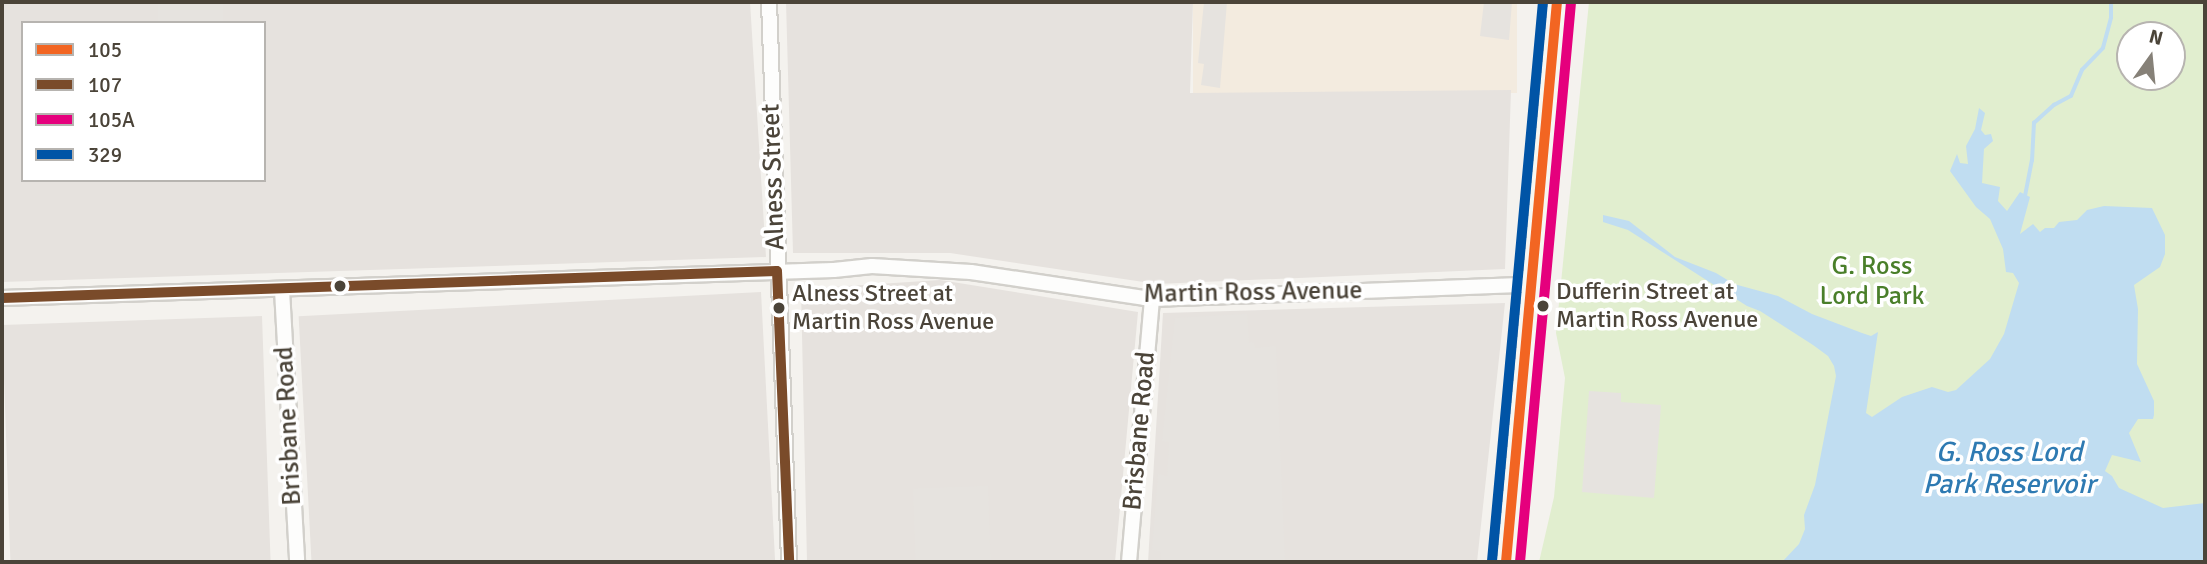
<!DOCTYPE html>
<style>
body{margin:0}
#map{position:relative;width:2207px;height:564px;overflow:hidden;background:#f4f2ee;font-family:Signika,sans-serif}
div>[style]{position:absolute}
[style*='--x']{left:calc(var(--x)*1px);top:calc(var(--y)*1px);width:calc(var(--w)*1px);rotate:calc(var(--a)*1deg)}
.commercial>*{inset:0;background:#f3ebdf;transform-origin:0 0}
.industrial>*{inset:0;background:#e6e2de;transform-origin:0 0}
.green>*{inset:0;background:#e1eecf}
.parking>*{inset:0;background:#e6e3df;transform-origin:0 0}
.water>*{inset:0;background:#c0ddf1}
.stream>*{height:3.5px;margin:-1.75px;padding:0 1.75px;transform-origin:1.75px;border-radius:1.75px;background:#c0ddf1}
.roads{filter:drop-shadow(2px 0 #d2d0cb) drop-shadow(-2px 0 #d2d0cb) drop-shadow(0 2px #d2d0cb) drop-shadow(0 -2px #d2d0cb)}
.minor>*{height:14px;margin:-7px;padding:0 7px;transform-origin:7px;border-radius:7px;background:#fdfdfc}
.secondary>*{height:19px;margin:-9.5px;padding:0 9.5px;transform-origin:9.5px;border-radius:9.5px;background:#f7f6f1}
.bus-1>*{height:10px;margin:-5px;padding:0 5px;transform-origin:5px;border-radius:5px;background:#f26522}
.bus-2>*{height:10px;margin:-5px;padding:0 5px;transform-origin:5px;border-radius:5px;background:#7a4b2a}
.bus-3>*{height:10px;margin:-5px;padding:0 5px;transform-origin:5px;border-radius:5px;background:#e5007d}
.bus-4>*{height:10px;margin:-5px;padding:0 5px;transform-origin:5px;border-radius:5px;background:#0054a6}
.dots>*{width:19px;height:19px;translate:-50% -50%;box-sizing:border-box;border:4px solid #fff;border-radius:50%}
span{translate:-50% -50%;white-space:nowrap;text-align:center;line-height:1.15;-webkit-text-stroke:7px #fff;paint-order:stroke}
.bus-label{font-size:24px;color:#4b4439}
.left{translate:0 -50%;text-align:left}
.street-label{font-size:26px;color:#4b4439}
.park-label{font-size:26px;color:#4a7f2a}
.water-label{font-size:28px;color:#2e7ab2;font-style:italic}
.frame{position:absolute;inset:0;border:4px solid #4b4439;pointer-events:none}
.legend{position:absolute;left:21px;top:21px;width:245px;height:161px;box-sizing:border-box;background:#fff;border:2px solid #b7b4b0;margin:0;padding:9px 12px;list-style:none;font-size:21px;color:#4b4439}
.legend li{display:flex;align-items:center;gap:14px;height:35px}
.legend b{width:35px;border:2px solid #b7b4b0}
.north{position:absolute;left:2116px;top:21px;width:70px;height:70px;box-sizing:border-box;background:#fff;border:2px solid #b7b4b0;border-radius:50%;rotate:15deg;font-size:19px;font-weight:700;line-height:28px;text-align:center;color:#4b4439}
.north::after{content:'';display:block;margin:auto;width:24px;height:32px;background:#868178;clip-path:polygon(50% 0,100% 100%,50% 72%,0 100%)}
</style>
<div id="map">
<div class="commercial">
<i style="left:1193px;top:2px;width:324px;height:91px"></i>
</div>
<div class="industrial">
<i style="clip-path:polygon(evenodd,2px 2px,750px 2px,766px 257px,2px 282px,2px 2px,23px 23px,264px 23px,264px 180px,23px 180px,23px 23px)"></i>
<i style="clip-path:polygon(786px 2px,1193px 2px,1190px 93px,1511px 90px,1505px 269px,1157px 284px,950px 253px,793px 253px)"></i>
<i style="clip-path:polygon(940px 280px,1138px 312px,1115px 562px,807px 562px,801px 289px)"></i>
<i style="left:761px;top:292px;width:270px;height:463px;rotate:87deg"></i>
<i style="clip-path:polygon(1505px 303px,1477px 562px,1148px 562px,1163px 313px)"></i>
<i style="left:262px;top:316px;width:246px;height:260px;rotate:88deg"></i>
</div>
<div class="green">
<i style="clip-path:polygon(evenodd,1589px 2px,2205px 2px,2205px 562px,1539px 562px,1554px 497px,1565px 378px,1556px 333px,1589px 2px,2130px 35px,2172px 35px,2172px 77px,2130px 77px,2130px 35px)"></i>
</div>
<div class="parking">
<i style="left:158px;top:2px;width:65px;height:21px"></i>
<i style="clip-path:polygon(1204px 2px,1227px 2px,1220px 88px,1201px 85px,1204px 64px,1198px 63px)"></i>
<i style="clip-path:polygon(1484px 2px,1512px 2px,1509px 40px,1480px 36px)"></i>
<i style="clip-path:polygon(1247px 314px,1249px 343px,1254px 342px,1255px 348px,1276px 346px,1285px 562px,1161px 562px,1160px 551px,1152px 550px,1158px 474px,1167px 476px,1169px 442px,1162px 441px,1175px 318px)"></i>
<i style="clip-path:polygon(1589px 391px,1621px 393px,1621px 402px,1661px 405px,1654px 498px,1582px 492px)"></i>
<i style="left:988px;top:486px;width:76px;height:75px;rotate:88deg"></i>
</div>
<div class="water">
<i style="clip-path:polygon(1979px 108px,1985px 113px,1981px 130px,1985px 135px,1991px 134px,1993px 141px,1984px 149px,1982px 183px,2000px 187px,1998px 201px,2007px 211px,2020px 192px,2030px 197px,2020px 234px,2033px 224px,2040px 232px,2045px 228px,2054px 228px,2059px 222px,2077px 220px,2087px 210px,2104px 206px,2152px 208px,2165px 235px,2165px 254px,2160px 267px,2134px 285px,2138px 309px,2137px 364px,2154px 401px,2154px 415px,2153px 419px,2138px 419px,2129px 433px,2141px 462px,2112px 455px,2105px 471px,2112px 476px,2119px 488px,2163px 508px,2205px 503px,2205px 562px,1782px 562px,1799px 544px,1805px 529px,1804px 515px,1815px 485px,1836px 376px,1834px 366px,1828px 356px,1813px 345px,1760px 311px,1747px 306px,1628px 230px,1603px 222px,1603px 215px,1629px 221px,1675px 257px,1716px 273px,1734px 284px,1778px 296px,1812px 314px,1862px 333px,1871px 336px,1878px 332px,1866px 413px,1872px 417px,1902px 397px,1932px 387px,1948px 392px,1956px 390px,1990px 359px,2004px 334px,2019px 283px,2013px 273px,2006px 272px,2003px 249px,1990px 219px,1976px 207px,1950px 171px,1957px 154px,1960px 163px,1968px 164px,1966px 146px,1975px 129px)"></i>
</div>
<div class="stream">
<i style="--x:2025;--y:196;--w:36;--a:-79"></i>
<i style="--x:2032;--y:161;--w:38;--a:-87"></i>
<i style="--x:2034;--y:123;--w:27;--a:-42"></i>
<i style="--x:2054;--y:105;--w:19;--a:-28"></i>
<i style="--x:2071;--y:96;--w:28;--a:-67"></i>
<i style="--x:2082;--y:70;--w:30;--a:-46"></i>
<i style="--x:2103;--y:48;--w:31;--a:-75"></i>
<i style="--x:2111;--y:18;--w:16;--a:-90"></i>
</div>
<div class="roads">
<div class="minor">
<i style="--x:769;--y:2;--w:560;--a:87.95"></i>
<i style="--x:282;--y:290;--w:272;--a:86.8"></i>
<i style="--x:2;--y:298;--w:832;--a:-1.93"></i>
<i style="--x:834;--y:270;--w:38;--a:-6"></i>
<i style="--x:872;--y:266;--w:99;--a:3.5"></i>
<i style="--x:971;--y:272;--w:183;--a:8.5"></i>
<i style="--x:1152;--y:299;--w:389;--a:-2.2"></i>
<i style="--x:1129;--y:562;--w:264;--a:-85"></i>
</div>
<div class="secondary">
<i style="--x:1506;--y:562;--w:562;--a:-84.8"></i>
</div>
</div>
<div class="bus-1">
<i style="--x:1506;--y:562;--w:562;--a:-84.8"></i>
</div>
<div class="bus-2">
<i style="--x:777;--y:271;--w:291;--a:87.6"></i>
<i style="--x:2;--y:298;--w:775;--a:-2"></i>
</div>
<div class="bus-3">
<i style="--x:1520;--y:562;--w:561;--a:-84.79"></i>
</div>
<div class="bus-4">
<i style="--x:1492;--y:561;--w:561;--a:-84.79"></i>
</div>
<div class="dots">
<i style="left:340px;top:286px;background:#4b4439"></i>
<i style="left:1543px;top:306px;background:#4b4439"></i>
<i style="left:779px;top:308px;background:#4b4439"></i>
</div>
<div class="bus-label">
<span class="left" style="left:1556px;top:306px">Dufferin Street at<br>Martin Ross Avenue</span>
<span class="left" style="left:792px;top:308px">Alness Street at<br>Martin Ross Avenue</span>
</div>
<div class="street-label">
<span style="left:774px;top:177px;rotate:-92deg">Alness Street</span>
<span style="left:1253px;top:293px;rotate:-1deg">Martin Ross Avenue</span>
<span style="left:289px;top:426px;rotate:-93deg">Brisbane Road</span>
<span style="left:1140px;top:431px;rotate:-85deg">Brisbane Road</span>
</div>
<div class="park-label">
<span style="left:1872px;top:282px">G. Ross<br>Lord Park</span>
</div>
<div class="water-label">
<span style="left:2009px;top:468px">G. Ross Lord<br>Park Reservoir</span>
</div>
<div class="frame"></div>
<ul class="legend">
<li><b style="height:9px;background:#f26522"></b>105</li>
<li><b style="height:9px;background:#7a4b2a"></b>107</li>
<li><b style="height:9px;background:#e5007d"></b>105A</li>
<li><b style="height:9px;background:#0054a6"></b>329</li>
</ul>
<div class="north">N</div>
</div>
